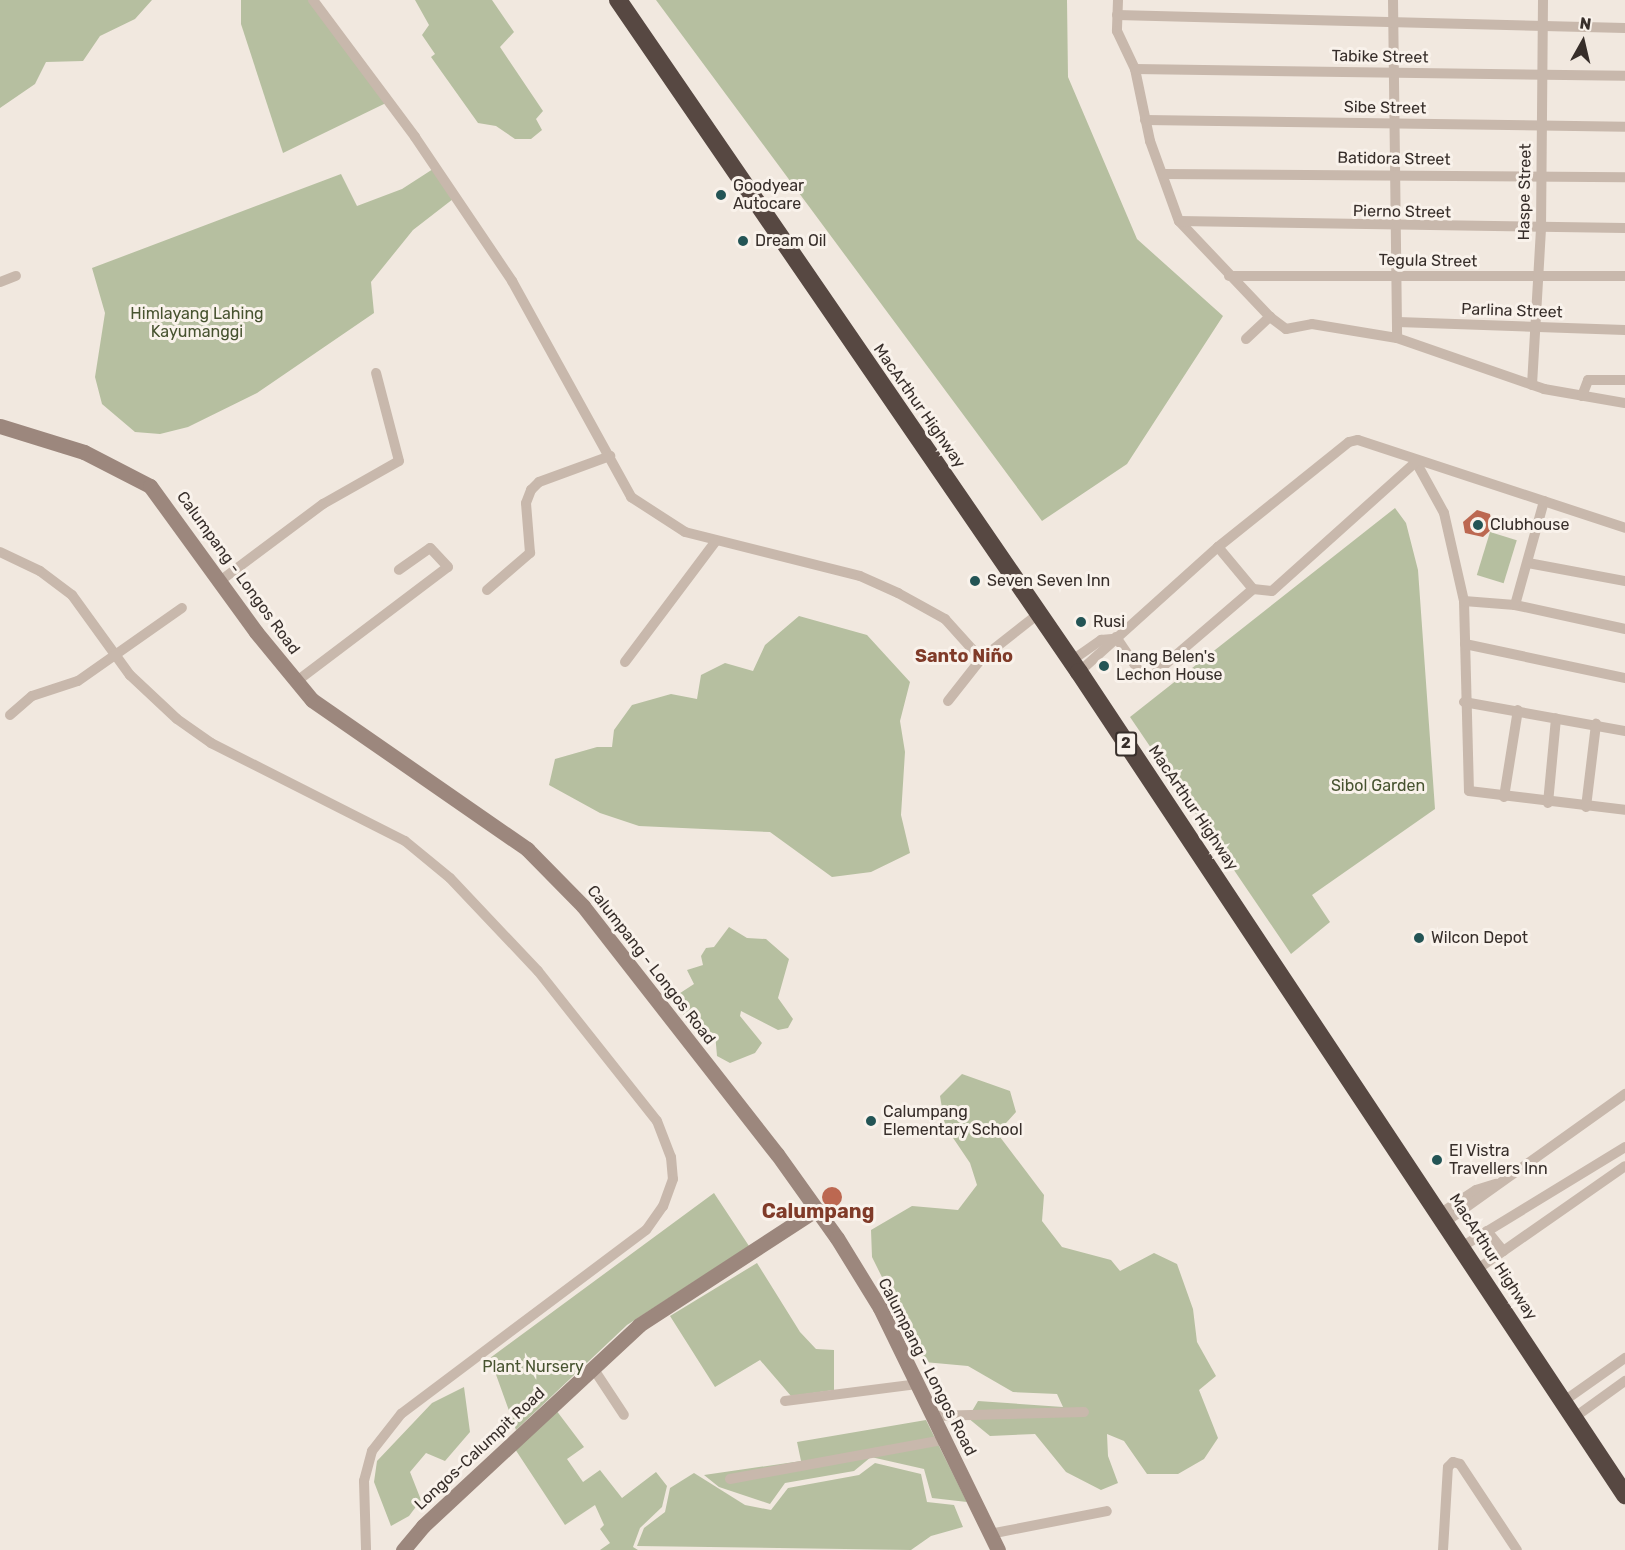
<!DOCTYPE html>
<meta charset="utf-8">
<style>
body{margin:0}
#map{position:relative;width:1625px;height:1550px;overflow:hidden;background:#f1e8df;font-family:Rubik,sans-serif}
div>[style]{position:absolute}
[style*='--x']{left:calc(var(--x)*1px);top:calc(var(--y)*1px);width:calc(var(--w)*1px);rotate:calc(var(--a)*1deg)}
.green>*{inset:0;background:#b6bfa0;transform-origin:0 0}
.building>*{inset:0;background:#bc6851}
.round{border-radius:50%}
.street>*{height:10px;margin:-5px;padding:0 5px;transform-origin:5px;border-radius:5px;background:#c8b8ac}
.secondary>*{height:15px;margin:-7.5px;padding:0 7.5px;transform-origin:7.5px;border-radius:7.5px;background:#9c877d}
.highway>*{height:18px;margin:-9px;padding:0 9px;transform-origin:9px;border-radius:9px;background:#574842}
.dots>*{width:16px;height:16px;translate:-50% -50%;box-sizing:border-box;border:3px solid #f9f2eb;border-radius:50%}
span{translate:-50% -50%;white-space:nowrap;text-align:center;line-height:1.15;-webkit-text-stroke:6px #f9f2eb;paint-order:stroke}
.shield-label span{padding:2px 4px;background:#f9f2eb;border:2px solid;border-radius:4px;-webkit-text-stroke-width:0}
.shield-label{font-size:15px;color:#372e2a;font-weight:700}
.street-label{font-size:16px;color:#372e2a}
.poi-label{font-size:16px;color:#372e2a}
.left{translate:0 -50%;text-align:left}
.park-label{font-size:16px;color:#475330}
.neighbourhood-label{font-size:18px;color:#803b29;font-weight:700}
.quarter-label{font-size:20px;color:#803b29;font-weight:700}
.north{position:absolute;left:1553px;top:12px;width:60px;height:60px;-webkit-text-stroke:4px #f9f2eb;paint-order:stroke;rotate:8deg;font-size:16px;font-weight:700;line-height:24px;text-align:center;color:#372e2a}
.north::after{content:'';display:block;margin:auto;width:21px;height:27px;background:#372e2a;clip-path:polygon(50% 0,100% 100%,50% 72%,0 100%)}
</style>
<div id="map">
<div class="green">
<i style="clip-path:polygon(0 0,152px 0,135px 19px,100px 36px,83px 61px,46px 62px,35px 84px,0 108px)"></i>
<i style="clip-path:polygon(241px 0,312px 0,386px 103px,283px 153px,241px 24px)"></i>
<i style="clip-path:polygon(415px 0,492px 0,514px 32px,500px 47px,543px 111px,536px 119px,542px 130px,531px 139px,515px 139px,496px 126px,478px 123px,431px 57px,435px 54px,422px 35px,429px 25px)"></i>
<i style="clip-path:polygon(656px 0,1067px 0,1068px 77px,1137px 239px,1223px 316px,1127px 464px,1042px 521px)"></i>
<i style="clip-path:polygon(433px 169px,453px 199px,413px 230px,371px 282px,374px 313px,257px 393px,188px 427px,160px 434px,135px 432px,102px 404px,95px 377px,105px 313px,92px 268px,341px 174px,357px 206px,402px 189px)"></i>
<i style="clip-path:polygon(1395px 508px,1406px 523px,1418px 570px,1435px 809px,1312px 895px,1330px 922px,1291px 954px,1130px 717px)"></i>
<i style="left:1490px;top:532px;width:28px;height:45px;rotate:17deg"></i>
<i style="clip-path:polygon(799px 616px,867px 635px,910px 682px,900px 721px,905px 752px,901px 815px,910px 853px,871px 872px,832px 877px,770px 832px,639px 826px,600px 813px,549px 785px,555px 759px,597px 747px,612px 747px,614px 730px,632px 705px,671px 694px,697px 699px,701px 675px,725px 663px,753px 671px,765px 645px)"></i>
<i style="clip-path:polygon(729px 927px,747px 938px,766px 939px,789px 959px,778px 998px,793px 1019px,788px 1028px,778px 1030px,741px 1011px,740px 1016px,762px 1043px,755px 1053px,730px 1063px,717px 1056px,715px 1033px,697px 1032px,671px 999px,694px 984px,687px 970px,703px 965px,701px 956px,706px 948px,714px 947px)"></i>
<i style="clip-path:polygon(962px 1074px,1010px 1091px,1016px 1112px,997px 1133px,1044px 1195px,1042px 1221px,1062px 1247px,1111px 1260px,1120px 1271px,1154px 1253px,1177px 1264px,1193px 1309px,1197px 1342px,1216px 1376px,1199px 1390px,1218px 1438px,1204px 1459px,1178px 1474px,1147px 1474px,1124px 1441px,1107px 1434px,1108px 1456px,1118px 1483px,1101px 1490px,1066px 1472px,1035px 1434px,990px 1436px,968px 1418px,978px 1401px,1063px 1407px,1057px 1394px,1013px 1392px,968px 1366px,924px 1362px,872px 1257px,871px 1230px,912px 1206px,958px 1210px,977px 1185px,970px 1163px,945px 1126px,940px 1096px)"></i>
<i style="clip-path:polygon(714px 1193px,749px 1246px,627px 1325px,516px 1430px,490px 1358px)"></i>
<i style="clip-path:polygon(757px 1263px,800px 1332px,816px 1349px,834px 1350px,834px 1390px,791px 1396px,760px 1360px,715px 1387px,670px 1316px)"></i>
<i style="clip-path:polygon(464px 1387px,470px 1432px,445px 1461px,426px 1453px,410px 1472px,421px 1500px,409px 1516px,391px 1526px,374px 1482px,377px 1461px,432px 1403px)"></i>
<i style="clip-path:polygon(556px 1410px,584px 1447px,567px 1459px,583px 1482px,600px 1470px,622px 1498px,656px 1472px,667px 1486px,662px 1507px,640px 1528px,633px 1547px,638px 1550px,600px 1550px,610px 1543px,600px 1529px,604px 1525px,595px 1505px,565px 1525px,515px 1449px)"></i>
<i style="clip-path:polygon(926px 1420px,967px 1502px,932px 1498px,924px 1469px,871px 1457px,854px 1471px,785px 1483px,770px 1504px,719px 1487px,704px 1475px,801px 1461px,797px 1442px)"></i>
<i style="clip-path:polygon(875px 1463px,921px 1474px,927px 1502px,954px 1505px,963px 1527px,931px 1536px,911px 1550px,637px 1546px,644px 1528px,665px 1512px,670px 1488px,694px 1473px,745px 1505px,771px 1510px,788px 1488px,859px 1475px)"></i>
</div>
<div class="building">
<i style="clip-path:polygon(1477px 510px,1490px 514px,1493px 528px,1483px 537px,1465px 533px,1463px 522px)"></i>
<i class="round" style="left:822px;top:1187px;width:20px;height:20px"></i>
</div>
<div class="street">
<i style="--x:313;--y:0;--w:171;--a:53.3"></i>
<i style="--x:415;--y:137;--w:174;--a:56"></i>
<i style="--x:512;--y:281;--w:247;--a:61.1"></i>
<i style="--x:631;--y:497;--w:64;--a:32.9"></i>
<i style="--x:685;--y:532;--w:180;--a:14.1"></i>
<i style="--x:860;--y:576;--w:42;--a:24.1"></i>
<i style="--x:898;--y:593;--w:54;--a:29"></i>
<i style="--x:945;--y:619;--w:54;--a:48"></i>
<i style="--x:1118;--y:0;--w:31;--a:92"></i>
<i style="--x:1117;--y:31;--w:42;--a:64.7"></i>
<i style="--x:1135;--y:69;--w:74;--a:78.2"></i>
<i style="--x:1150;--y:141;--w:85;--a:70.1"></i>
<i style="--x:1179;--y:221;--w:132;--a:46.5"></i>
<i style="--x:1270;--y:317;--w:20;--a:37"></i>
<i style="--x:1286;--y:329;--w:26;--a:-11"></i>
<i style="--x:1312;--y:324;--w:86;--a:9.4"></i>
<i style="--x:1397;--y:338;--w:156;--a:19.1"></i>
<i style="--x:1544;--y:389;--w:82;--a:9.8"></i>
<i style="--x:1393;--y:0;--w:338;--a:89.3"></i>
<i style="--x:1117;--y:15;--w:508;--a:1.47"></i>
<i style="--x:1135;--y:69;--w:490;--a:0.8"></i>
<i style="--x:1145;--y:120;--w:480;--a:0.8"></i>
<i style="--x:1163;--y:174;--w:462;--a:0.4"></i>
<i style="--x:1179;--y:221;--w:446;--a:0.9"></i>
<i style="--x:1229;--y:276;--w:396;--a:0"></i>
<i style="--x:0;--y:282;--w:17;--a:-21"></i>
<i style="--x:1398;--y:322;--w:227;--a:2"></i>
<i style="--x:1246;--y:339;--w:33;--a:-43"></i>
<i style="--x:1532;--y:385;--w:156;--a:-86.7"></i>
<i style="--x:1541;--y:229;--w:229;--a:-89.5"></i>
<i style="--x:1582;--y:396;--w:17;--a:-69"></i>
<i style="--x:1588;--y:380;--w:37;--a:0"></i>
<i style="--x:1416;--y:462;--w:58;--a:61.2"></i>
<i style="--x:1444;--y:513;--w:90;--a:77.2"></i>
<i style="--x:1464;--y:601;--w:190;--a:88.5"></i>
<i style="--x:1469;--y:791;--w:157;--a:6.9"></i>
<i style="--x:1218;--y:547;--w:55;--a:50.2"></i>
<i style="--x:0;--y:552;--w:44;--a:25.4"></i>
<i style="--x:40;--y:571;--w:40;--a:37"></i>
<i style="--x:72;--y:595;--w:99;--a:54.1"></i>
<i style="--x:130;--y:675;--w:64;--a:43.1"></i>
<i style="--x:177;--y:719;--w:42;--a:35.2"></i>
<i style="--x:211;--y:743;--w:217;--a:26.8"></i>
<i style="--x:405;--y:841;--w:58;--a:39.4"></i>
<i style="--x:450;--y:878;--w:128;--a:46.6"></i>
<i style="--x:538;--y:971;--w:191;--a:51.6"></i>
<i style="--x:657;--y:1121;--w:39;--a:69"></i>
<i style="--x:671;--y:1157;--w:22;--a:85"></i>
<i style="--x:673;--y:1179;--w:29;--a:110"></i>
<i style="--x:663;--y:1206;--w:29;--a:125"></i>
<i style="--x:646;--y:1230;--w:306;--a:143.1"></i>
<i style="--x:401;--y:1414;--w:47;--a:128.1"></i>
<i style="--x:372;--y:1451;--w:31;--a:105"></i>
<i style="--x:364;--y:1481;--w:69;--a:88.3"></i>
<i style="--x:1528;--y:563;--w:99;--a:10.5"></i>
<i style="--x:220;--y:581;--w:129;--a:-36.8"></i>
<i style="--x:323;--y:504;--w:87;--a:-29.5"></i>
<i style="--x:399;--y:461;--w:91;--a:-104.6"></i>
<i style="--x:487;--y:590;--w:57;--a:-40.7"></i>
<i style="--x:530;--y:553;--w:50;--a:-94.6"></i>
<i style="--x:526;--y:503;--w:14;--a:-69"></i>
<i style="--x:531;--y:490;--w:11;--a:-45"></i>
<i style="--x:539;--y:482;--w:76;--a:-20.1"></i>
<i style="--x:1464;--y:601;--w:51;--a:4.5"></i>
<i style="--x:1515;--y:605;--w:113;--a:12.3"></i>
<i style="--x:1515;--y:605;--w:108;--a:-74.4"></i>
<i style="--x:1116;--y:637;--w:45;--a:56"></i>
<i style="--x:1141;--y:674;--w:13;--a:0"></i>
<i style="--x:1154;--y:674;--w:130;--a:-40.6"></i>
<i style="--x:1253;--y:589;--w:19;--a:6"></i>
<i style="--x:1272;--y:591;--w:193;--a:-41.9"></i>
<i style="--x:1465;--y:644;--w:164;--a:12"></i>
<i style="--x:1071;--y:661;--w:37;--a:-35"></i>
<i style="--x:1101;--y:640;--w:11;--a:-5"></i>
<i style="--x:625;--y:662;--w:151;--a:-53.1"></i>
<i style="--x:1079;--y:672;--w:187;--a:-42"></i>
<i style="--x:1218;--y:547;--w:168;--a:-38.7"></i>
<i style="--x:1349;--y:442;--w:9;--a:-13"></i>
<i style="--x:1358;--y:440;--w:281;--a:18.2"></i>
<i style="--x:297;--y:681;--w:189;--a:-37.1"></i>
<i style="--x:448;--y:567;--w:26;--a:-133"></i>
<i style="--x:430;--y:548;--w:38;--a:145"></i>
<i style="--x:948;--y:701;--w:53;--a:-51.8"></i>
<i style="--x:981;--y:659;--w:71;--a:-38.2"></i>
<i style="--x:1464;--y:702;--w:164;--a:10.2"></i>
<i style="--x:10;--y:715;--w:29;--a:-41"></i>
<i style="--x:32;--y:696;--w:48;--a:-18.1"></i>
<i style="--x:78;--y:681;--w:127;--a:-35.1"></i>
<i style="--x:1504;--y:797;--w:88;--a:-80.9"></i>
<i style="--x:1548;--y:803;--w:85;--a:-84.6"></i>
<i style="--x:1586;--y:807;--w:84;--a:-83.1"></i>
<i style="--x:1441;--y:1213;--w:42;--a:-33.3"></i>
<i style="--x:1476;--y:1190;--w:21;--a:-17"></i>
<i style="--x:1447;--y:1221;--w:219;--a:-35.5"></i>
<i style="--x:1487;--y:1231;--w:26;--a:51"></i>
<i style="--x:1463;--y:1246;--w:190;--a:-31.4"></i>
<i style="--x:1479;--y:1268;--w:178;--a:-34.9"></i>
<i style="--x:593;--y:1368;--w:56;--a:56.6"></i>
<i style="--x:785;--y:1401;--w:133;--a:-7.3"></i>
<i style="--x:1564;--y:1401;--w:75;--a:-35.2"></i>
<i style="--x:933;--y:1416;--w:151;--a:-1.5"></i>
<i style="--x:1575;--y:1417;--w:62;--a:-35.8"></i>
<i style="--x:730;--y:1479;--w:217;--a:-10.4"></i>
<i style="--x:990;--y:1534;--w:119;--a:-11.1"></i>
<i style="--x:1443;--y:1550;--w:83;--a:-86.6"></i>
<i style="--x:1448;--y:1467;--w:7;--a:-45"></i>
<i style="--x:1453;--y:1462;--w:7;--a:16"></i>
<i style="--x:1460;--y:1464;--w:103;--a:56.5"></i>
</div>
<div class="secondary">
<i style="--x:0;--y:426;--w:88;--a:17.2"></i>
<i style="--x:84;--y:452;--w:74;--a:27.3"></i>
<i style="--x:150;--y:486;--w:180;--a:54"></i>
<i style="--x:256;--y:632;--w:88;--a:50.5"></i>
<i style="--x:312;--y:700;--w:262;--a:34.7"></i>
<i style="--x:527;--y:849;--w:80;--a:45.5"></i>
<i style="--x:583;--y:906;--w:315;--a:52"></i>
<i style="--x:777;--y:1154;--w:103;--a:54.5"></i>
<i style="--x:837;--y:1238;--w:82;--a:58.4"></i>
<i style="--x:880;--y:1308;--w:269;--a:64"></i>
<i style="--x:403;--y:1550;--w:31;--a:-50"></i>
<i style="--x:423;--y:1526;--w:295;--a:-42.9"></i>
<i style="--x:639;--y:1325;--w:212;--a:-33.1"></i>
</div>
<div class="highway">
<i style="--x:618;--y:0;--w:815;--a:55.55"></i>
<i style="--x:1079;--y:672;--w:988;--a:56.44"></i>
</div>
<div class="dots">
<i style="left:721px;top:195px;background:#235455"></i>
<i style="left:743px;top:241px;background:#235455"></i>
<i style="left:1478px;top:525px;background:#235455"></i>
<i style="left:975px;top:581px;background:#235455"></i>
<i style="left:1081px;top:622px;background:#235455"></i>
<i style="left:1104px;top:666px;background:#235455"></i>
<i style="left:1419px;top:938px;background:#235455"></i>
<i style="left:871px;top:1121px;background:#235455"></i>
<i style="left:1437px;top:1160px;background:#235455"></i>
</div>
<div class="shield-label">
<span style="left:1126px;top:744px">2</span>
</div>
<div class="street-label">
<span style="left:1380px;top:57px;rotate:1deg">Tabike Street</span>
<span style="left:1385px;top:108px;rotate:1deg">Sibe Street</span>
<span style="left:1394px;top:159px;rotate:1deg">Batidora Street</span>
<span style="left:1525px;top:192px;rotate:-89deg">Haspe Street</span>
<span style="left:1402px;top:212px;rotate:1deg">Pierno Street</span>
<span style="left:1428px;top:261px;rotate:1deg">Tegula Street</span>
<span style="left:1512px;top:311px;rotate:2deg">Parlina Street</span>
<span style="left:919px;top:406px;rotate:55deg">MacArthur Highway</span>
<span style="left:238px;top:573px;rotate:54deg">Calumpang - Longos Road</span>
<span style="left:1193px;top:808px;rotate:56deg">MacArthur Highway</span>
<span style="left:651px;top:965px;rotate:52deg">Calumpang - Longos Road</span>
<span style="left:1493px;top:1257px;rotate:57deg">MacArthur Highway</span>
<span style="left:927px;top:1367px;rotate:63deg">Calumpang - Longos Road</span>
<span style="left:480px;top:1449px;rotate:-43deg">Longos-Calumpit Road</span>
</div>
<div class="poi-label">
<span class="left" style="left:733px;top:195px">Goodyear<br>Autocare</span>
<span class="left" style="left:755px;top:241px">Dream Oil</span>
<span class="left" style="left:1490px;top:525px">Clubhouse</span>
<span class="left" style="left:987px;top:581px">Seven Seven Inn</span>
<span class="left" style="left:1093px;top:622px">Rusi</span>
<span class="left" style="left:1116px;top:666px">Inang Belen's<br>Lechon House</span>
<span class="left" style="left:1431px;top:938px">Wilcon Depot</span>
<span class="left" style="left:883px;top:1121px">Calumpang<br>Elementary School</span>
<span class="left" style="left:1449px;top:1160px">El Vistra<br>Travellers Inn</span>
</div>
<div class="park-label">
<span style="left:197px;top:323px">Himlayang Lahing<br>Kayumanggi</span>
<span style="left:1378px;top:786px">Sibol Garden</span>
<span style="left:533px;top:1367px">Plant Nursery</span>
</div>
<div class="neighbourhood-label">
<span style="left:964px;top:656px">Santo Niño</span>
</div>
<div class="quarter-label">
<span style="left:818px;top:1211px">Calumpang</span>
</div>
<div class="north">N</div>
</div>
